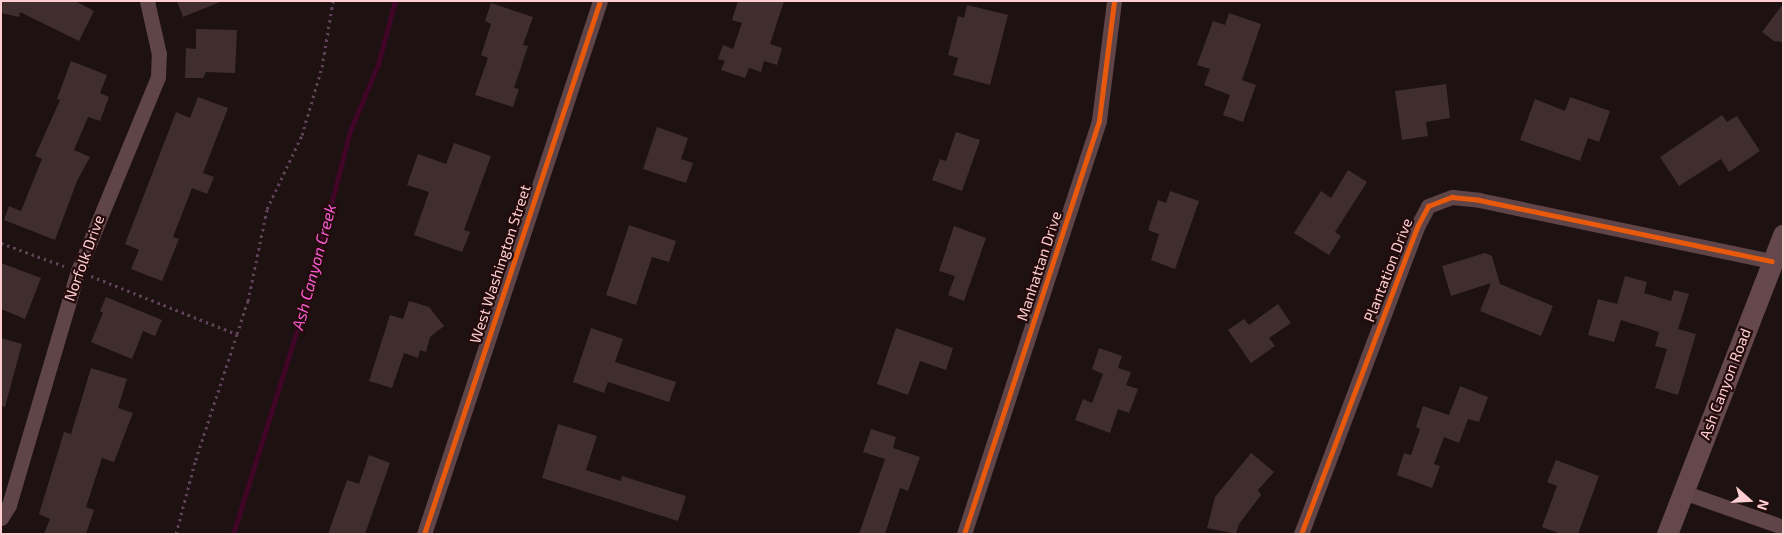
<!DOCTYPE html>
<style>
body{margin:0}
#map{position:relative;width:1784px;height:535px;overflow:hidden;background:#1d1111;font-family:"Exo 2",sans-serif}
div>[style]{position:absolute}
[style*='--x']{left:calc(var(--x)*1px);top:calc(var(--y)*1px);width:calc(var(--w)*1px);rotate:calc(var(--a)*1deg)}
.stream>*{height:5px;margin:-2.5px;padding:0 2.5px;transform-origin:2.5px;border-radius:2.5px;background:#400527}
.building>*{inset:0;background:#402e2e}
.path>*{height:3px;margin-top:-1.5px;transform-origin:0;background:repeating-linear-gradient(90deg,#604258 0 2.5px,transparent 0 6.5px)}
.street>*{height:15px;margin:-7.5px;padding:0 7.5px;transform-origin:7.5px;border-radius:7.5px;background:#5f4448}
.secondary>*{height:21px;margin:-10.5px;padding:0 10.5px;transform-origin:10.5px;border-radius:10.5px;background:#64484c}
.cycleway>*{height:5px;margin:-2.5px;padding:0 2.5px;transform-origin:2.5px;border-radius:2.5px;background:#e8590c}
span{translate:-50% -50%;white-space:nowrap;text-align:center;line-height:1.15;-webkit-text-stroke:4.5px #230b0c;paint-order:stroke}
.street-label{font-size:15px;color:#ffcdd2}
.water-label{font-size:16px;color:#ff5bd7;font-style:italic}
.frame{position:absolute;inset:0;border:2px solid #ffcdd2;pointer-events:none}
.north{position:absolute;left:1724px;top:475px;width:50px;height:50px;-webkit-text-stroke:4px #230b0c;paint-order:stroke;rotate:109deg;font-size:14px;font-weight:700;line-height:20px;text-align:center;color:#ffcdd2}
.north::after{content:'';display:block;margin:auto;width:18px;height:22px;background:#ffcdd2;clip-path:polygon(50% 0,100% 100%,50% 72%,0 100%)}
</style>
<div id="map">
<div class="stream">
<i style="--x:233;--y:534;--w:244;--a:-72.6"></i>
<i style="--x:306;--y:301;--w:176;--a:-75.5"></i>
<i style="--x:350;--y:131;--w:73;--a:-67.3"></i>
<i style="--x:378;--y:64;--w:65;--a:-74.9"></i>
</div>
<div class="building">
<i style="clip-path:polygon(1px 1px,75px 1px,94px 11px,79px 41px,20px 12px,19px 17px,1px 13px)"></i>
<i style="clip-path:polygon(177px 1px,220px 1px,220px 2px,183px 17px)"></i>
<i style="clip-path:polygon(738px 1px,784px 1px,770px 44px,782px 48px,777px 65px,764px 61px,761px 72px,749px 68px,745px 78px,721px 70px,725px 61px,718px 59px,723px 45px,733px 49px,742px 23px,732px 20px)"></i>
<i style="clip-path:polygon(491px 3px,533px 17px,523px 45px,528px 46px,514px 88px,519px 89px,513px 107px,475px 95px,488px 58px,481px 55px,491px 24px,485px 21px)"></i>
<i style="clip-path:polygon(1783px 4px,1783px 42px,1774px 41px,1762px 32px)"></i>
<i style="clip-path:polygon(967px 5px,1008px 15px,990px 85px,953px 75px,958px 58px,948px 55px,958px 16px,964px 18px)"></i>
<i style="clip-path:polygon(1229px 13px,1261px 24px,1242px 80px,1256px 85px,1243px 122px,1223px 115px,1230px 95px,1204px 85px,1210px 69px,1197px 65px,1213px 21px,1225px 25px)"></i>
<i style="clip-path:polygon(196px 29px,237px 30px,235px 73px,206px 72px,203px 78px,185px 78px,186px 48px,196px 49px)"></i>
<i style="clip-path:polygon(71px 61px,107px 75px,100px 93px,109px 97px,100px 121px,88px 117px,74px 150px,90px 157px,77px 181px,55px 240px,4px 220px,9px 206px,21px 211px,42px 159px,35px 156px,60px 100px,57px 99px)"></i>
<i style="clip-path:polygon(1446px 84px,1450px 118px,1426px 122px,1428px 136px,1402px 140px,1395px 91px)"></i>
<i style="clip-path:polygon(198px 97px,228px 108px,203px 173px,214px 177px,207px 194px,192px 188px,173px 237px,179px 239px,162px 281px,131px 269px,139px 250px,125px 244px,176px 112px,190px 118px)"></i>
<i style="clip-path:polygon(1570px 97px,1610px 111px,1599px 142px,1588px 138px,1580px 161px,1520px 140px,1535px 99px,1565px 111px)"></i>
<i style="clip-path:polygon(1722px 115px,1727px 122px,1737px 116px,1760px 151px,1729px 172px,1721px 159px,1679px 186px,1660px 157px)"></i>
<i style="clip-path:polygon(657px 127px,688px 138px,681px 159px,693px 163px,686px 183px,643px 169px)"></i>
<i style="clip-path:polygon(956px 132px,980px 140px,962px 191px,932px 180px,940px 159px,946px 161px)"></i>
<i style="clip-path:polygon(454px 143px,491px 156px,464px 230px,470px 232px,462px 252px,414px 235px,429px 192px,407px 185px,418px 154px,446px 164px)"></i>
<i style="clip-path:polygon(1348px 170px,1367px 182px,1335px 232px,1341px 236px,1329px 255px,1294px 233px,1321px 191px,1331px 198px)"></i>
<i style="clip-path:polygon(1170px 191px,1199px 201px,1175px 269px,1151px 260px,1159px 234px,1148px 230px,1158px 200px,1166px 203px)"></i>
<i style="clip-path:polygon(629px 225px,676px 241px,669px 262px,652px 257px,636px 305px,606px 295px)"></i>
<i style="clip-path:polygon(954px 226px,986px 238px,964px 301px,948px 295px,955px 276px,939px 271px)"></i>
<i style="clip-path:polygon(1485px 253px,1492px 256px,1500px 284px,1553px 306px,1541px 336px,1480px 311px,1491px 283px,1451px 296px,1442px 266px)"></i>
<i style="clip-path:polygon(1px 263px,41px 278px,25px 319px,1px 309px)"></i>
<i style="clip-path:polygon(1625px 276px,1647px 282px,1644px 293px,1671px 301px,1674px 290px,1689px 294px,1678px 329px,1696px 334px,1678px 395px,1655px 388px,1667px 349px,1655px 346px,1659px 332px,1621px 320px,1614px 342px,1588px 335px,1598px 299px,1617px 304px)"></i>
<i style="clip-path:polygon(106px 297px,162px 320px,155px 336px,143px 331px,132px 359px,91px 342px,103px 313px,100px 311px)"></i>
<i style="clip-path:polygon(409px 301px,429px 307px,444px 326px,430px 337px,426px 352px,420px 350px,418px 358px,404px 353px,392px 388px,369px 381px,390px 315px,403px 319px)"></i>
<i style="clip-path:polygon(1278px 304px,1291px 323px,1269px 338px,1275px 346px,1251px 363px,1228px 330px,1244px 319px,1249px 325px)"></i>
<i style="clip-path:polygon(591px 328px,623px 339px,615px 362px,676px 382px,669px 402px,608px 382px,604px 393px,573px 382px)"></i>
<i style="clip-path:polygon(896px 328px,953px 348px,946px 370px,920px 361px,908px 395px,877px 384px)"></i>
<i style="clip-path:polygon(1px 338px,22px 344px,5px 407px,1px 406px)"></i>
<i style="clip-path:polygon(1099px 348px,1122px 356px,1118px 368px,1131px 372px,1126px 385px,1138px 389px,1129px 413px,1118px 409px,1110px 433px,1075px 420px,1083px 399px,1092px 403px,1103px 374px,1092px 369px)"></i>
<i style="clip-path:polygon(91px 368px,127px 379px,118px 408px,133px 413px,114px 462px,102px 458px,86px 507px,94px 510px,86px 534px,44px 534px,50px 519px,39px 514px,64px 432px,71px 434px)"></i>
<i style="clip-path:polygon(1460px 386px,1488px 397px,1479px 422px,1468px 419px,1459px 443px,1444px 437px,1434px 464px,1440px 466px,1432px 488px,1397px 475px,1404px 453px,1411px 455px,1420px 429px,1416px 427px,1423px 406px,1449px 415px)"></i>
<i style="clip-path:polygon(558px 424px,597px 436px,586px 470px,621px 481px,622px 476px,686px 496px,678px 521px,542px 478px)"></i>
<i style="clip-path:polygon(871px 429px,896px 437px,893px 448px,920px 457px,908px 491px,900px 488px,885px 534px,859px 534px,885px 459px,863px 452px)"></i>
<i style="clip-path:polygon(1251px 453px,1274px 472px,1258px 490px,1261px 495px,1239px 524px,1236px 534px,1207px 528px,1215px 497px)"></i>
<i style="clip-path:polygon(369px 455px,390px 463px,365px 534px,328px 534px,347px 480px,359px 484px)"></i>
<i style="clip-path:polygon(1556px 460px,1599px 476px,1578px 534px,1561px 534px,1542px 527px,1557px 486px,1547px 482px)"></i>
</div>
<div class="path">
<i style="--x:1;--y:243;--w:67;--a:20.1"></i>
<i style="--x:91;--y:276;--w:157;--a:21.7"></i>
<i style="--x:237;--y:334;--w:135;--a:108.2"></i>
<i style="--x:195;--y:462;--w:74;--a:104.8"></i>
<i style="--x:237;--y:334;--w:35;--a:-72"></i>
<i style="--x:248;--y:301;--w:94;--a:-78.3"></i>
<i style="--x:267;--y:209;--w:82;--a:-64.7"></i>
<i style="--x:302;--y:135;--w:71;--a:-73.6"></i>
<i style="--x:322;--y:67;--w:67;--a:-80.5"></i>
</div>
<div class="street">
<i style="--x:1683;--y:492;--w:106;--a:19.3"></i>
<i style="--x:1;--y:518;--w:15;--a:-58"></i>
<i style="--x:9;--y:505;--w:244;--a:-73.6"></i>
<i style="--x:78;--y:271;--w:210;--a:-67.6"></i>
<i style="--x:158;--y:77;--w:23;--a:-88"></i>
<i style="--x:159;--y:54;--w:54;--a:-102.8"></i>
<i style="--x:424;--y:534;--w:561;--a:-71.73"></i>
<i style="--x:964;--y:534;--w:435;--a:-71.9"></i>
<i style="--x:1099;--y:120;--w:120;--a:-82.8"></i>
<i style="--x:1301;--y:534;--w:330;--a:-69.3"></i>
<i style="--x:1418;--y:225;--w:21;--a:-62"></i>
<i style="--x:1428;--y:206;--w:26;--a:-21"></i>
<i style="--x:1452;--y:197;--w:27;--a:6"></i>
<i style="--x:1479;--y:200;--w:299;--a:11.8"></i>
</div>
<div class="secondary">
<i style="--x:1667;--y:534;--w:321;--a:-68.8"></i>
</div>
<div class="cycleway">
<i style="--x:424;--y:534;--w:561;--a:-71.73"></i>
<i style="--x:964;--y:534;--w:435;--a:-71.9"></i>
<i style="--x:1099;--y:120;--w:120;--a:-82.8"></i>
<i style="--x:1301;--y:534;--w:330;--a:-69.3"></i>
<i style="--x:1418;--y:225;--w:21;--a:-62"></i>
<i style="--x:1428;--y:206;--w:26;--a:-21"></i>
<i style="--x:1452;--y:197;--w:27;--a:6"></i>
<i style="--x:1479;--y:200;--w:299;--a:11.8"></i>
</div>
<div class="street-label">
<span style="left:84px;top:258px;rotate:-70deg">Norfolk Drive</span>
<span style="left:500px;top:264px;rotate:-72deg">West Washington Street</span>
<span style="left:1039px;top:266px;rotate:-72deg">Manhattan Drive</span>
<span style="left:1388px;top:270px;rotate:-69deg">Plantation Drive</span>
<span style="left:1725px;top:384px;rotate:-69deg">Ash Canyon Road</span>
</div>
<div class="water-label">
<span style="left:314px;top:267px;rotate:-75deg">Ash Canyon Creek</span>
</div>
<div class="frame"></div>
<div class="north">N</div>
</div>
